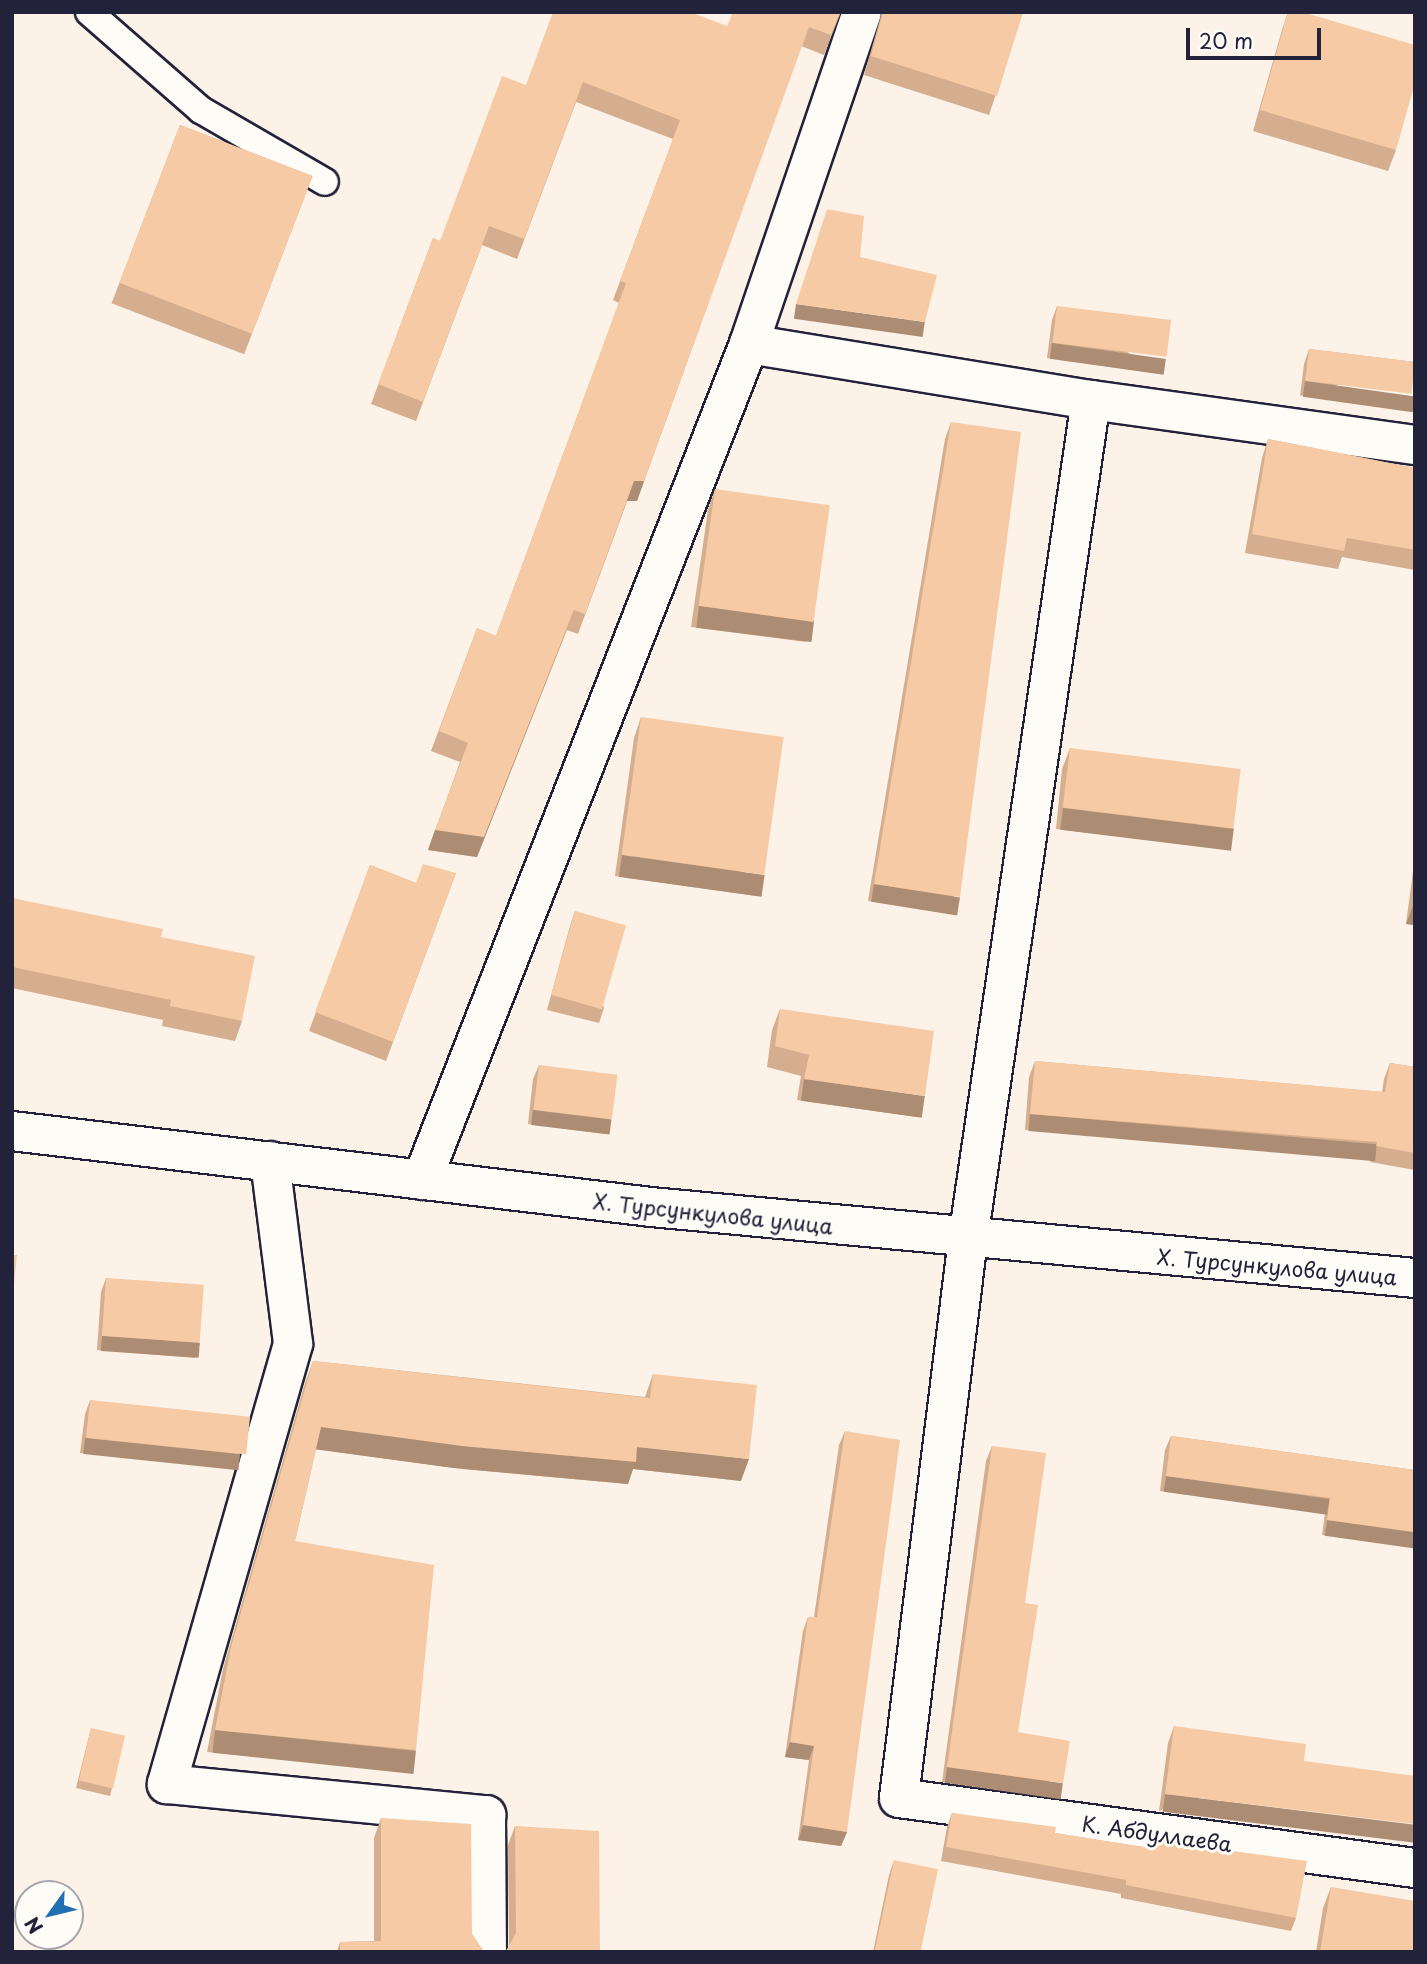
<!DOCTYPE html>
<meta charset="utf-8">
<style>
body{margin:0}
#map{position:relative;width:1427px;height:1964px;overflow:hidden;background:#fcf2e7;font-family:"Playpen Sans",sans-serif}
div>[style]{position:absolute}
[style*='--x']{left:calc(var(--x)*1px);top:calc(var(--y)*1px);width:calc(var(--w)*1px);rotate:calc(var(--a)*1deg)}
.roads{filter:drop-shadow(2px 0 #22223b) drop-shadow(-2px 0 #22223b) drop-shadow(0 2px #22223b) drop-shadow(0 -2px #22223b)}
.lane>*{height:26px;margin:-13px;padding:0 13px;transform-origin:13px;border-radius:13px;background:#fdfcf7}
.street>*{height:38px;margin:-19px;padding:0 19px;transform-origin:19px;border-radius:19px;background:#fdfcf7}
.secondary>*{height:38px;margin:-19px;padding:0 19px;transform-origin:19px;border-radius:19px;background:#fdfcf7}
.wall>*{inset:0;background:#d4ae8e;transform-origin:0 0}
.shaded-wall>*{inset:0;background:#ac8d74;transform-origin:0 0}
.building>*{inset:0;background:#f6caa5;transform-origin:0 0}
span{translate:-50% -50%;white-space:nowrap;text-align:center;line-height:1.15;-webkit-text-stroke:6px #fdfcf7;paint-order:stroke}
.street-label{font-size:21px;color:#22223b}
.frame{position:absolute;inset:0;border:14px solid #22223b;pointer-events:none}
.north{position:absolute;left:14px;top:1880px;width:70px;height:70px;box-sizing:border-box;background:#fdfcf7;border:2px solid #a5a5ac;border-radius:50%;rotate:236deg;font-size:19px;font-weight:700;line-height:28px;text-align:center;color:#22223b}
.north::after{content:'';display:block;margin:auto;width:24px;height:32px;background:#1f6fb2;clip-path:polygon(50% 0,100% 100%,50% 72%,0 100%)}
.scale{position:absolute;left:1186px;top:28px;width:135px;height:32px;box-sizing:border-box;border:4px solid #22223b;border-top:0;padding-left:9px;font-size:21px;line-height:24px;white-space:nowrap;color:#22223b;-webkit-text-stroke:5px #fdfcf7;paint-order:stroke}
</style>
<div id="map">
<div class="roads">
<div class="lane">
<i style="--x:89;--y:12;--w:149;--a:41.2"></i>
<i style="--x:201;--y:110;--w:143;--a:30.1"></i>
</div>
<div class="street">
<i style="--x:749;--y:344;--w:347;--a:9.3"></i>
<i style="--x:1091;--y:400;--w:327;--a:7.9"></i>
<i style="--x:1091;--y:400;--w:848;--a:98.34"></i>
<i style="--x:968;--y:1239;--w:563;--a:97.04"></i>
<i style="--x:899;--y:1798;--w:521;--a:7.73"></i>
<i style="--x:270;--y:1161;--w:184;--a:82.8"></i>
<i style="--x:293;--y:1344;--w:458;--a:106"></i>
<i style="--x:167;--y:1784;--w:321;--a:5.6"></i>
<i style="--x:486;--y:1815;--w:137;--a:89.6"></i>
<i style="--x:422;--y:1180;--w:898;--a:-68.64"></i>
<i style="--x:749;--y:344;--w:351;--a:-71.2"></i>
</div>
<div class="secondary">
<i style="--x:12;--y:1131;--w:644;--a:6.78"></i>
<i style="--x:651;--y:1207;--w:767;--a:5.31"></i>
</div>
</div>
<div class="wall">
<i style="clip-path:polygon(841px 12px,824px 55px,801px 46px,637px 501px,627px 501px,578px 634px,567px 630px,477px 857px,428px 850px,460px 762px,431px 751px,477px 628px,496px 636px,619px 303px,613px 300px,673px 139px,576px 102px,517px 259px,482px 245px,416px 421px,371px 404px,433px 238px,440px 241px,526px 85px,727px 26px,739px 14px)"></i>
<i style="clip-path:polygon(882px 12px,1023px 12px,989px 115px,864px 75px)"></i>
<i style="clip-path:polygon(1288px 12px,1396px 150px,1388px 171px,1253px 131px,1282px 30px)"></i>
<i style="left:180px;top:125px;width:142px;height:191px;rotate:21deg"></i>
<i style="clip-path:polygon(1057px 306px,1161px 374px,1047px 358px,1052px 320px)"></i>
<i style="clip-path:polygon(1309px 349px,1415px 362px,1300px 396px,1304px 364px)"></i>
<i style="clip-path:polygon(951px 422px,954px 913px,868px 901px,945px 439px)"></i>
<i style="clip-path:polygon(1268px 439px,1415px 468px,1415px 570px,1342px 557px,1338px 569px,1245px 553px,1262px 458px)"></i>
<i style="clip-path:polygon(715px 489px,806px 642px,691px 627px,708px 510px)"></i>
<i style="clip-path:polygon(641px 717px,757px 896px,615px 876px,634px 738px)"></i>
<i style="clip-path:polygon(1070px 748px,1234px 828px,1226px 849px,1056px 829px,1062px 769px)"></i>
<i style="clip-path:polygon(1415px 856px,1415px 925px,1406px 924px)"></i>
<i style="clip-path:polygon(370px 865px,416px 883px,456px 873px,386px 1061px,309px 1031px)"></i>
<i style="clip-path:polygon(12px 898px,161px 937px,242px 1021px,235px 1041px,162px 1026px,163px 1020px,12px 988px)"></i>
<i style="clip-path:polygon(575px 911px,604px 1008px,599px 1023px,547px 1010px,570px 926px)"></i>
<i style="clip-path:polygon(780px 1009px,917px 1117px,797px 1100px,801px 1076px,767px 1067px,772px 1030px)"></i>
<i style="clip-path:polygon(1035px 1061px,1382px 1092px,1384px 1079px,1390px 1063px,1415px 1067px,1415px 1170px,1370px 1162px,1371px 1158px,1025px 1130px,1029px 1077px)"></i>
<i style="clip-path:polygon(539px 1065px,611px 1119px,606px 1134px,528px 1124px,533px 1079px)"></i>
<i style="clip-path:polygon(106px 1278px,200px 1343px,195px 1358px,97px 1350px,101px 1292px)"></i>
<i style="clip-path:polygon(313px 1361px,645px 1397px,653px 1374px,741px 1481px,633px 1469px,628px 1484px,454px 1468px,316px 1449px,295px 1541px,416px 1750px,408px 1772px,207px 1752px,223px 1669px,305px 1383px)"></i>
<i style="clip-path:polygon(90px 1400px,240px 1454px,234px 1469px,80px 1453px,85px 1414px)"></i>
<i style="clip-path:polygon(845px 1431px,847px 1832px,841px 1846px,798px 1840px,809px 1760px,785px 1757px,803px 1631px,808px 1617px,814px 1617px,839px 1445px)"></i>
<i style="clip-path:polygon(1171px 1436px,1415px 1470px,1415px 1547px,1322px 1535px,1325px 1513px,1160px 1491px,1165px 1450px)"></i>
<i style="clip-path:polygon(992px 1446px,1025px 1603px,1018px 1732px,1058px 1797px,942px 1782px,986px 1461px)"></i>
<i style="clip-path:polygon(1174px 1726px,1304px 1761px,1159px 1811px,1168px 1743px)"></i>
<i style="clip-path:polygon(91px 1728px,112px 1788px,110px 1796px,76px 1788px)"></i>
<i style="clip-path:polygon(952px 1813px,1055px 1833px,1155px 1849px,1158px 1841px,1296px 1918px,1291px 1931px,1121px 1898px,1121px 1894px,941px 1861px,947px 1827px)"></i>
<i style="clip-path:polygon(381px 1818px,472px 1934px,484px 1952px,337px 1952px,340px 1942px,374px 1941px,374px 1838px)"></i>
<i style="clip-path:polygon(515px 1826px,600px 1952px,506px 1951px,509px 1946px,508px 1845px)"></i>
<i style="clip-path:polygon(894px 1860px,922px 1952px,873px 1952px,889px 1875px)"></i>
<i style="clip-path:polygon(1331px 1887px,1415px 1952px,1316px 1952px,1323px 1908px)"></i>
</div>
<div class="shaded-wall">
<i style="left:796px;top:304px;width:130px;height:15px;rotate:8deg"></i>
<i style="left:1052px;top:343px;width:115px;height:16px;rotate:8deg"></i>
<i style="left:1305px;top:381px;width:111px;height:16px;rotate:8deg"></i>
<i style="clip-path:polygon(634px 481px,644px 481px,637px 501px,627px 501px,578px 634px)"></i>
<i style="left:699px;top:606px;width:116px;height:22px;rotate:7deg"></i>
<i style="clip-path:polygon(574px 610px,477px 857px,428px 850px,435px 830px)"></i>
<i style="left:1063px;top:808px;width:172px;height:22px;rotate:7deg"></i>
<i style="left:622px;top:855px;width:144px;height:22px;rotate:8deg"></i>
<i style="left:874px;top:884px;width:87px;height:18px;rotate:9deg"></i>
<i style="clip-path:polygon(1414px 903px,1415px 925px,1406px 924px)"></i>
<i style="left:804px;top:1079px;width:122px;height:22px;rotate:8deg"></i>
<i style="left:533px;top:1110px;width:79px;height:15px;rotate:7deg"></i>
<i style="left:1030px;top:1114px;width:348px;height:17px;rotate:5deg"></i>
<i style="left:102px;top:1336px;width:98px;height:15px;rotate:4deg"></i>
<i style="clip-path:polygon(321px 1427px,637px 1447px,749px 1459px,741px 1481px,633px 1469px,628px 1484px,454px 1468px,313px 1449px)"></i>
<i style="left:85px;top:1438px;width:156px;height:16px;rotate:6deg"></i>
<i style="left:1166px;top:1476px;width:165px;height:16px;rotate:8deg"></i>
<i style="left:1327px;top:1520px;width:89px;height:16px;rotate:8deg"></i>
<i style="left:215px;top:1730px;width:202px;height:23px;rotate:6deg"></i>
<i style="clip-path:polygon(790px 1742px,814px 1746px,809px 1760px,785px 1757px)"></i>
<i style="left:947px;top:1767px;width:117px;height:16px;rotate:8deg"></i>
<i style="left:1165px;top:1794px;width:252px;height:18px;rotate:7deg"></i>
<i style="clip-path:polygon(803px 1825px,847px 1832px,841px 1846px,798px 1840px)"></i>
</div>
<div class="building">
<i style="clip-path:polygon(553px 12px,690px 12px,727px 26px,733px 12px,739px 14px,739px 12px,840px 12px,831px 35px,809px 27px,644px 481px,634px 481px,585px 614px,574px 610px,484px 837px,435px 830px,468px 743px,439px 731px,477px 628px,496px 636px,626px 283px,620px 281px,680px 120px,583px 82px,524px 239px,489px 226px,423px 402px,378px 384px,433px 238px,440px 241px,502px 76px,526px 85px)"></i>
<i style="clip-path:polygon(883px 12px,1023px 12px,997px 96px,871px 56px)"></i>
<i style="clip-path:polygon(1288px 12px,1302px 12px,1415px 45px,1415px 83px,1396px 150px,1260px 110px)"></i>
<i style="left:180px;top:125px;width:142px;height:169px;rotate:21deg"></i>
<i style="clip-path:polygon(827px 209px,864px 216px,860px 257px,937px 275px,925px 322px,796px 304px)"></i>
<i style="left:1057px;top:306px;width:115px;height:37px;rotate:7deg"></i>
<i style="left:1309px;top:349px;width:107px;height:32px;rotate:7deg"></i>
<i style="clip-path:polygon(951px 422px,1021px 432px,960px 897px,874px 884px)"></i>
<i style="clip-path:polygon(1268px 439px,1415px 468px,1415px 550px,1347px 538px,1344px 551px,1252px 534px)"></i>
<i style="left:715px;top:489px;width:116px;height:118px;rotate:8deg"></i>
<i style="left:641px;top:717px;width:144px;height:139px;rotate:8deg"></i>
<i style="left:1070px;top:748px;width:172px;height:60px;rotate:7deg"></i>
<i style="clip-path:polygon(423px 864px,456px 873px,393px 1042px,315px 1012px,370px 865px,416px 883px)"></i>
<i style="clip-path:polygon(12px 898px,163px 929px,161px 937px,255px 956px,242px 1021px,170px 1006px,171px 1000px,12px 967px)"></i>
<i style="left:575px;top:911px;width:53px;height:87px;rotate:16deg"></i>
<i style="clip-path:polygon(780px 1009px,934px 1031px,925px 1096px,804px 1079px,809px 1055px,775px 1046px)"></i>
<i style="clip-path:polygon(1035px 1061px,1385px 1092px,1390px 1063px,1415px 1067px,1415px 1153px,1376px 1146px,1377px 1142px,1030px 1114px)"></i>
<i style="left:539px;top:1065px;width:79px;height:45px;rotate:7deg"></i>
<i style="clip-path:polygon(12px 1255px,17px 1255px,12px 1302px)"></i>
<i style="left:106px;top:1278px;width:98px;height:58px;rotate:4deg"></i>
<i style="clip-path:polygon(313px 1361px,650px 1398px,653px 1374px,757px 1385px,749px 1459px,637px 1447px,636px 1462px,462px 1446px,321px 1427px,295px 1541px,434px 1565px,416px 1750px,215px 1730px,231px 1647px)"></i>
<i style="left:90px;top:1400px;width:161px;height:38px;rotate:6deg"></i>
<i style="clip-path:polygon(845px 1431px,900px 1440px,847px 1832px,803px 1825px,814px 1746px,790px 1742px,808px 1617px,817px 1617px)"></i>
<i style="clip-path:polygon(1171px 1436px,1415px 1470px,1415px 1532px,1327px 1520px,1330px 1498px,1166px 1476px)"></i>
<i style="clip-path:polygon(992px 1446px,1046px 1453px,1025px 1603px,1038px 1605px,1018px 1732px,1070px 1741px,1063px 1783px,947px 1767px)"></i>
<i style="clip-path:polygon(1174px 1726px,1306px 1744px,1304px 1761px,1415px 1776px,1415px 1824px,1165px 1794px)"></i>
<i style="left:91px;top:1728px;width:35px;height:54px;rotate:13deg"></i>
<i style="clip-path:polygon(952px 1813px,1056px 1827px,1055px 1833px,1157px 1849px,1158px 1841px,1307px 1861px,1296px 1918px,1126px 1885px,1126px 1880px,946px 1847px)"></i>
<i style="clip-path:polygon(381px 1818px,471px 1824px,472px 1934px,484px 1952px,340px 1952px,340px 1942px,381px 1941px)"></i>
<i style="clip-path:polygon(515px 1826px,599px 1831px,600px 1952px,504px 1952px,506px 1951px,516px 1933px)"></i>
<i style="left:894px;top:1860px;width:45px;height:94px;rotate:12deg"></i>
<i style="clip-path:polygon(1331px 1887px,1415px 1901px,1415px 1952px,1320px 1952px)"></i>
</div>
<div class="street-label">
<span style="left:713px;top:1213px;rotate:6deg">Х. Турсункулова улица</span>
<span style="left:1277px;top:1266px;rotate:5deg">Х. Турсункулова улица</span>
<span style="left:1157px;top:1833px;rotate:8deg">К. Абдуллаева</span>
</div>
<div class="frame"></div>
<div class="north">N</div>
<div class="scale">20 m</div>
</div>
